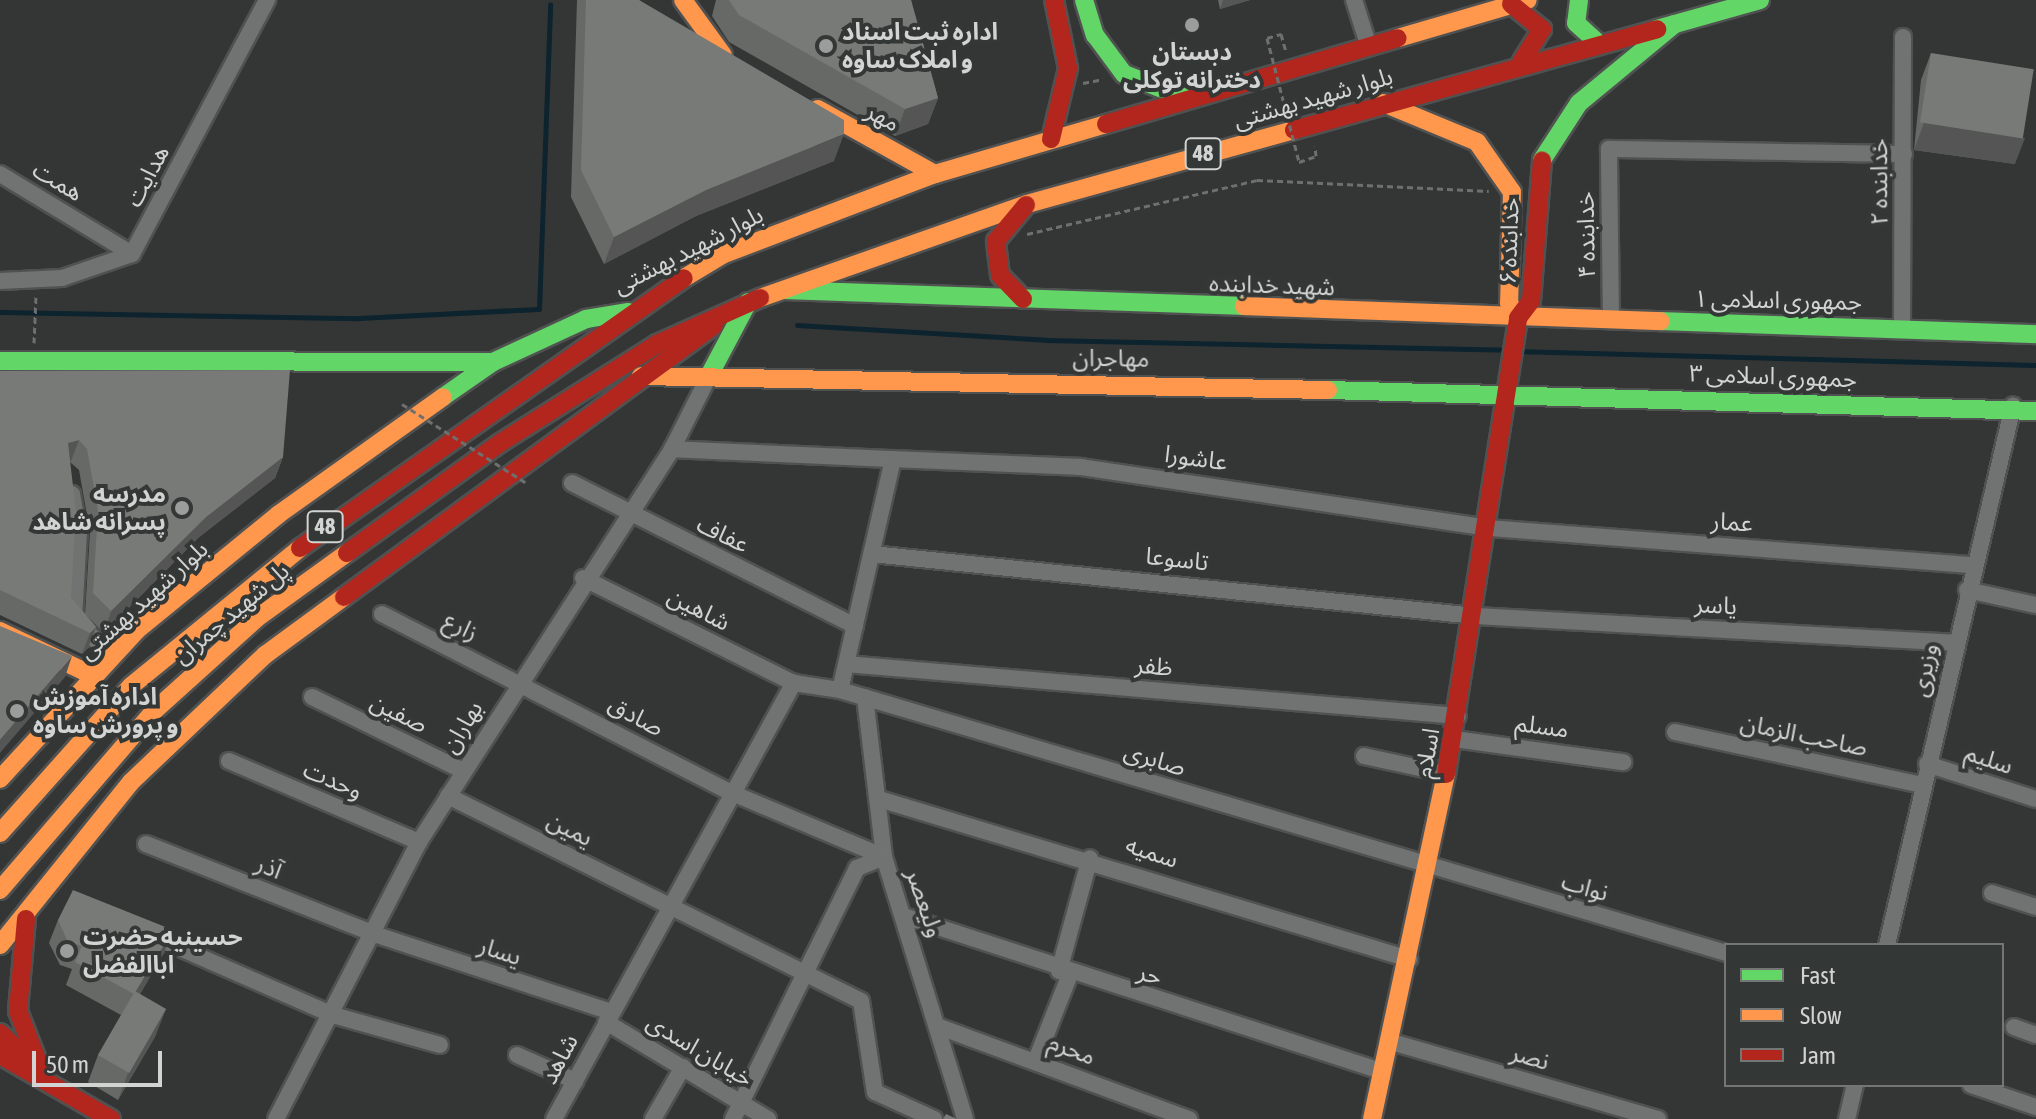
<!DOCTYPE html>
<meta charset="utf-8">
<style>
body{margin:0}
#map{position:relative;width:2036px;height:1119px;overflow:hidden;background:#343635;font-family:"Asap Condensed","Noto Sans Arabic",sans-serif}
div>[style]{position:absolute}
[style*='--x']{left:calc(var(--x)*1px);top:calc(var(--y)*1px);width:calc(var(--w)*1px);rotate:calc(var(--a)*1deg)}
.stream>*{height:5px;margin:-2.5px;padding:0 2.5px;transform-origin:2.5px;border-radius:2.5px;background:#0d232e}
.path>*{height:3px;margin-top:-1.5px;transform-origin:0;background:repeating-linear-gradient(90deg,#6e706f 0 6px,transparent 0 10px)}
.roads{filter:drop-shadow(2px 0 #505151) drop-shadow(-2px 0 #505151) drop-shadow(0 2px #505151) drop-shadow(0 -2px #505151)}
.street>*{height:16px;margin:-8px;padding:0 8px;transform-origin:8px;border-radius:8px;background:#717372}
.fast>*{height:18px;margin:-9px;padding:0 9px;transform-origin:9px;border-radius:9px;background:#63d668}
.slow>*{height:18px;margin:-9px;padding:0 9px;transform-origin:9px;border-radius:9px;background:#ff974d}
.jam>*{height:18px;margin:-9px;padding:0 9px;transform-origin:9px;border-radius:9px;background:#b3261e}
.path-bridge>*{height:3px;margin-top:-1.5px;transform-origin:0;background:repeating-linear-gradient(90deg,#6e706f 0 6px,transparent 0 10px)}
.wall>*{inset:0;background:#676967}
.shaded-wall>*{inset:0;background:#545554}
.building>*{inset:0;background:#787a78;transform-origin:0 0}
.dots>*{width:22px;height:22px;translate:-50% -50%;box-sizing:border-box;border:4px solid #333735;border-radius:50%}
span{translate:-50% -50%;white-space:nowrap;text-align:center;line-height:1.15;-webkit-text-stroke:8px #333735;paint-order:stroke}
.shield-label span{padding:2px 6px;background:#333735;border:2px solid;border-radius:6px;-webkit-text-stroke-width:0}
.shield-label{font-size:22px;color:#d2d4d3;font-weight:700}
.poi-label{font-size:24px;color:#d2d4d3;font-weight:700}
.left{translate:0 -50%;text-align:left}
.right{translate:-100% -50%;text-align:right}
.street-label{font-size:24px;color:#d2d4d3}
.legend{position:absolute;left:1724px;top:943px;width:280px;height:144px;box-sizing:border-box;background:#333735;border:2px solid #737674;margin:0;padding:10px 14px;list-style:none;font-size:24px;color:#d2d4d3}
.legend li{display:flex;align-items:center;gap:16px;height:40px}
.legend b{width:40px;border:2px solid #737674}
.scale{position:absolute;left:32px;top:1051px;width:130px;height:36px;box-sizing:border-box;border:4px solid #d2d4d3;border-top:0;padding-left:10px;font-size:24px;line-height:28px;white-space:nowrap;color:#d2d4d3;-webkit-text-stroke:6px #333735;paint-order:stroke}
</style>
<div id="map">
<div class="stream">
<i style="--x:0;--y:312;--w:359;--a:1"></i>
<i style="--x:359;--y:318;--w:180;--a:-2.9"></i>
<i style="--x:539;--y:309;--w:305;--a:-87.9"></i>
<i style="--x:797;--y:325;--w:249;--a:3.4"></i>
<i style="--x:1046;--y:340;--w:462;--a:1.2"></i>
<i style="--x:1518;--y:351;--w:518;--a:1.55"></i>
</div>
<div class="path">
<i style="--x:1267;--y:38;--w:15;--a:-16"></i>
<i style="--x:1281;--y:34;--w:18;--a:74"></i>
<i style="--x:1083;--y:83;--w:20;--a:-11"></i>
<i style="--x:1299;--y:162;--w:18;--a:-19"></i>
<i style="--x:1316;--y:156;--w:10;--a:-96"></i>
<i style="--x:1027;--y:234;--w:236;--a:-13.2"></i>
<i style="--x:1257;--y:180;--w:232;--a:2.7"></i>
<i style="--x:34;--y:343;--w:48;--a:-87.6"></i>
</div>
<div class="roads">
<div class="street">
<i style="--x:1354;--y:0;--w:46;--a:72.3"></i>
<i style="--x:0;--y:174;--w:154;--a:31.2"></i>
<i style="--x:0;--y:281;--w:62;--a:-2.8"></i>
<i style="--x:62;--y:278;--w:74;--a:-18.9"></i>
<i style="--x:132;--y:254;--w:288;--a:-62"></i>
<i style="--x:1611;--y:320;--w:171;--a:-90.7"></i>
<i style="--x:1609;--y:149;--w:295;--a:1"></i>
<i style="--x:1902;--y:327;--w:290;--a:-89.8"></i>
<i style="--x:672;--y:449;--w:221;--a:2.6"></i>
<i style="--x:893;--y:459;--w:237;--a:102.9"></i>
<i style="--x:893;--y:459;--w:188;--a:2.4"></i>
<i style="--x:1081;--y:467;--w:413;--a:8.5"></i>
<i style="--x:1489;--y:528;--w:484;--a:4.4"></i>
<i style="--x:572;--y:483;--w:317;--a:26.8"></i>
<i style="--x:72;--y:494;--w:39;--a:80"></i>
<i style="--x:79;--y:532;--w:86;--a:93.3"></i>
<i style="--x:74;--y:618;--w:53;--a:45.8"></i>
<i style="--x:872;--y:554;--w:606;--a:5.87"></i>
<i style="--x:1475;--y:616;--w:480;--a:3.2"></i>
<i style="--x:583;--y:578;--w:236;--a:26.5"></i>
<i style="--x:794;--y:683;--w:47;--a:8.7"></i>
<i style="--x:840;--y:690;--w:924;--a:16.53"></i>
<i style="--x:1967;--y:590;--w:71;--a:12.3"></i>
<i style="--x:382;--y:614;--w:393;--a:27.1"></i>
<i style="--x:732;--y:793;--w:165;--a:22.8"></i>
<i style="--x:846;--y:664;--w:614;--a:4.86"></i>
<i style="--x:312;--y:697;--w:169;--a:26"></i>
<i style="--x:865;--y:697;--w:161;--a:83.2"></i>
<i style="--x:884;--y:857;--w:274;--a:72.8"></i>
<i style="--x:1675;--y:732;--w:254;--a:12.1"></i>
<i style="--x:1454;--y:739;--w:171;--a:7.8"></i>
<i style="--x:1364;--y:756;--w:85;--a:12.2"></i>
<i style="--x:229;--y:761;--w:207;--a:23.1"></i>
<i style="--x:1927;--y:764;--w:114;--a:17.8"></i>
<i style="--x:448;--y:796;--w:461;--a:26.4"></i>
<i style="--x:861;--y:1001;--w:92;--a:81.3"></i>
<i style="--x:875;--y:1092;--w:65;--a:24.6"></i>
<i style="--x:879;--y:799;--w:554;--a:16.8"></i>
<i style="--x:146;--y:844;--w:245;--a:21.5"></i>
<i style="--x:374;--y:934;--w:250;--a:18.2"></i>
<i style="--x:1992;--y:893;--w:46;--a:17.7"></i>
<i style="--x:907;--y:917;--w:498;--a:18"></i>
<i style="--x:150;--y:935;--w:200;--a:23.6"></i>
<i style="--x:333;--y:1015;--w:111;--a:15.7"></i>
<i style="--x:1887;--y:945;--w:554;--a:-76.84"></i>
<i style="--x:1059;--y:971;--w:117;--a:-74.7"></i>
<i style="--x:606;--y:1022;--w:189;--a:30.9"></i>
<i style="--x:937;--y:1026;--w:269;--a:20.3"></i>
<i style="--x:2014;--y:1027;--w:23;--a:20"></i>
<i style="--x:1388;--y:1041;--w:281;--a:16.1"></i>
<i style="--x:517;--y:1055;--w:64;--a:24.1"></i>
<i style="--x:1036;--y:1060;--w:92;--a:-68.4"></i>
<i style="--x:1971;--y:1085;--w:69;--a:18.7"></i>
<i style="--x:276;--y:1119;--w:312;--a:-62.7"></i>
<i style="--x:419;--y:842;--w:467;--a:-57.2"></i>
<i style="--x:672;--y:449;--w:86;--a:-63.1"></i>
<i style="--x:554;--y:1119;--w:498;--a:-61.2"></i>
<i style="--x:653;--y:1119;--w:60;--a:-60"></i>
<i style="--x:733;--y:1119;--w:280;--a:-63.7"></i>
<i style="--x:857;--y:868;--w:29;--a:-22"></i>
<i style="--x:1847;--y:1119;--w:35;--a:-77"></i>
</div>
<div class="fast">
<i style="--x:1084;--y:0;--w:37;--a:73"></i>
<i style="--x:1095;--y:35;--w:49;--a:53.4"></i>
<i style="--x:1124;--y:74;--w:63;--a:21.3"></i>
<i style="--x:1579;--y:0;--w:23;--a:97"></i>
<i style="--x:1576;--y:23;--w:27;--a:42"></i>
<i style="--x:1657;--y:29;--w:107;--a:-15.7"></i>
<i style="--x:1542;--y:160;--w:68;--a:-57"></i>
<i style="--x:1579;--y:103;--w:124;--a:-39.5"></i>
<i style="--x:785;--y:290;--w:459;--a:2"></i>
<i style="--x:1661;--y:321;--w:375;--a:2"></i>
<i style="--x:0;--y:361;--w:492;--a:0.1"></i>
<i style="--x:711;--y:372;--w:79;--a:-62.1"></i>
<i style="--x:1328;--y:390;--w:708;--a:1.7"></i>
<i style="--x:443;--y:397;--w:61;--a:-35"></i>
<i style="--x:493;--y:362;--w:102;--a:-24.8"></i>
<i style="--x:586;--y:319;--w:43;--a:-9.5"></i>
</div>
<div class="slow">
<i style="--x:683;--y:0;--w:68;--a:54"></i>
<i style="--x:1398;--y:38;--w:135;--a:-16.3"></i>
<i style="--x:1383;--y:103;--w:102;--a:22.5"></i>
<i style="--x:1477;--y:142;--w:61;--a:55"></i>
<i style="--x:1512;--y:192;--w:111;--a:91.5"></i>
<i style="--x:1509;--y:303;--w:17;--a:59"></i>
<i style="--x:818;--y:109;--w:134;--a:29.1"></i>
<i style="--x:684;--y:278;--w:47;--a:-31"></i>
<i style="--x:724;--y:254;--w:226;--a:-20.8"></i>
<i style="--x:935;--y:174;--w:178;--a:-16.3"></i>
<i style="--x:760;--y:298;--w:283;--a:-19.4"></i>
<i style="--x:1027;--y:204;--w:277;--a:-15.5"></i>
<i style="--x:1244;--y:306;--w:417;--a:2.1"></i>
<i style="--x:641;--y:376;--w:687;--a:1.17"></i>
<i style="--x:0;--y:631;--w:102;--a:25.6"></i>
<i style="--x:0;--y:779;--w:202;--a:-47.4"></i>
<i style="--x:137;--y:630;--w:183;--a:-39.2"></i>
<i style="--x:279;--y:514;--w:201;--a:-35.5"></i>
<i style="--x:0;--y:833;--w:197;--a:-48.3"></i>
<i style="--x:131;--y:686;--w:218;--a:-39.2"></i>
<i style="--x:0;--y:890;--w:238;--a:-49.3"></i>
<i style="--x:155;--y:710;--w:137;--a:-42"></i>
<i style="--x:257;--y:618;--w:111;--a:-35.8"></i>
<i style="--x:0;--y:945;--w:209;--a:-51.2"></i>
<i style="--x:131;--y:782;--w:185;--a:-43.5"></i>
<i style="--x:265;--y:655;--w:98;--a:-36.3"></i>
<i style="--x:1372;--y:1119;--w:353;--a:-77.9"></i>
</div>
<div class="jam">
<i style="--x:1511;--y:4;--w:40;--a:39"></i>
<i style="--x:1542;--y:29;--w:39;--a:122"></i>
<i style="--x:1106;--y:124;--w:304;--a:-16.4"></i>
<i style="--x:1294;--y:130;--w:377;--a:-15.5"></i>
<i style="--x:1051;--y:139;--w:73;--a:-76.5"></i>
<i style="--x:1068;--y:68;--w:69;--a:-101.6"></i>
<i style="--x:1023;--y:299;--w:33;--a:-134"></i>
<i style="--x:1000;--y:275;--w:34;--a:-97"></i>
<i style="--x:996;--y:241;--w:47;--a:-50.2"></i>
<i style="--x:300;--y:548;--w:469;--a:-35.1"></i>
<i style="--x:347;--y:553;--w:188;--a:-35.7"></i>
<i style="--x:500;--y:443;--w:186;--a:-32.2"></i>
<i style="--x:657;--y:344;--w:113;--a:-24.1"></i>
<i style="--x:344;--y:597;--w:459;--a:-36.3"></i>
<i style="--x:1446;--y:774;--w:462;--a:-81"></i>
<i style="--x:1518;--y:318;--w:21;--a:-53"></i>
<i style="--x:1531;--y:301;--w:141;--a:-85.5"></i>
<i style="--x:26;--y:919;--w:92;--a:95"></i>
<i style="--x:18;--y:1011;--w:69;--a:68.7"></i>
<i style="--x:0;--y:1033;--w:43;--a:44.1"></i>
<i style="--x:0;--y:1055;--w:128;--a:30"></i>
</div>
</div>
<div class="path-bridge">
<i style="--x:1267;--y:38;--w:128;--a:75.5"></i>
<i style="--x:402;--y:404;--w:146;--a:32.4"></i>
</div>
<div class="wall">
<i style="clip-path:polygon(577px 0,639px 0,834px 161px,696px 216px,604px 264px,571px 197px)"></i>
<i style="clip-path:polygon(716px 0,911px 0,938px 98px,928px 124px,895px 136px,729px 42px,712px 16px)"></i>
<i style="clip-path:polygon(1218px 0,1250px 0,1220px 9px)"></i>
<i style="clip-path:polygon(1931px 53px,2015px 164px,1914px 150px,1921px 80px)"></i>
<i style="clip-path:polygon(0 371px,283px 457px,275px 478px,198px 538px,104px 633px,85px 614px,90px 532px,79px 470px,70px 462px,71px 597px,96px 627px,88px 648px,82px 654px,0 615px)"></i>
<i style="clip-path:polygon(58px 920px,164px 953px,140px 994px,156px 1035px,118px 1100px,88px 1082px,98px 1055px,121px 1015px,66px 985px,72px 969px,60px 965px,49px 943px)"></i>
</div>
<div class="shaded-wall">
<i style="clip-path:polygon(1223px 0,1250px 0,1220px 9px)"></i>
<i style="clip-path:polygon(938px 98px,928px 124px,895px 136px,905px 109px)"></i>
<i style="clip-path:polygon(1924px 123px,2025px 138px,2015px 164px,1914px 150px)"></i>
<i style="clip-path:polygon(844px 134px,834px 161px,696px 216px,604px 264px,614px 237px,706px 190px)"></i>
<i style="clip-path:polygon(79px 440px,71px 461px,60px 464px,68px 443px)"></i>
<i style="clip-path:polygon(283px 457px,275px 478px,198px 538px,104px 633px,111px 611px,206px 517px)"></i>
<i style="clip-path:polygon(96px 627px,88px 648px,82px 654px,90px 633px)"></i>
<i style="clip-path:polygon(72px 656px,65px 677px,0 753px,0 740px)"></i>
<i style="clip-path:polygon(173px 930px,164px 953px,126px 1018px,134px 994px)"></i>
<i style="clip-path:polygon(166px 1009px,156px 1035px,118px 1100px,128px 1073px)"></i>
</div>
<div class="building">
<i style="clip-path:polygon(586px 0,639px 0,844px 120px,844px 134px,706px 190px,614px 237px,581px 170px)"></i>
<i style="clip-path:polygon(729px 0,911px 0,938px 98px,905px 109px,739px 15px)"></i>
<i style="left:1931px;top:53px;width:104px;height:70px;rotate:9deg"></i>
<i style="clip-path:polygon(290px 370px,283px 457px,206px 517px,111px 611px,93px 593px,98px 511px,87px 449px,79px 440px,68px 443px,76px 512px,71px 597px,96px 627px,90px 633px,0 590px,0 371px)"></i>
<i style="clip-path:polygon(0 626px,72px 656px,0 740px)"></i>
<i style="clip-path:polygon(73px 890px,173px 930px,134px 994px,75px 962px,82px 946px,68px 942px,58px 920px)"></i>
<i style="left:135px;top:991px;width:36px;height:74px;rotate:30deg"></i>
<i style="clip-path:polygon(946px 1114px,957px 1119px,943px 1119px)"></i>
</div>
<div class="dots">
<i style="left:1192px;top:25px;background:#9b9d9c"></i>
<i style="left:826px;top:46px;background:#9b9d9c"></i>
<i style="left:182px;top:508px;background:#9b9d9c"></i>
<i style="left:17px;top:711px;background:#9b9d9c"></i>
<i style="left:67px;top:951px;background:#9b9d9c"></i>
</div>
<div class="shield-label">
<span style="left:1203px;top:154px">48</span>
<span style="left:325px;top:527px">48</span>
</div>
<div class="poi-label">
<span class="left" style="left:842px;top:46px">اداره ثبت اسناد<br>و املاک ساوه</span>
<span style="left:1192px;top:66px">دبستان<br>دخترانه توکلی</span>
<span class="right" style="left:166px;top:508px">مدرسه<br>پسرانه شاهد</span>
<span class="left" style="left:33px;top:711px">اداره آموزش<br>و پرورش ساوه</span>
<span class="left" style="left:83px;top:951px">حسینیه حضرت<br>اباالفضل</span>
</div>
<div class="street-label">
<span style="left:1313px;top:98px;rotate:-16deg">بلوار شهید بهشتی</span>
<span style="left:883px;top:117px;rotate:29deg">مهر</span>
<span style="left:147px;top:176px;rotate:-62deg">هدایت</span>
<span style="left:58px;top:181px;rotate:31deg">همت</span>
<span style="left:1879px;top:182px;rotate:-90deg">خدابنده ۲</span>
<span style="left:1586px;top:235px;rotate:-91deg">خدابنده ۴</span>
<span style="left:1509px;top:241px;rotate:-88deg">خدابنده ۶</span>
<span style="left:688px;top:250px;rotate:-27deg">بلوار شهید بهشتی</span>
<span style="left:1272px;top:285px;rotate:2deg">شهید خدابنده</span>
<span style="left:1778px;top:300px;rotate:1deg">جمهوری اسلامی ۱</span>
<span style="left:1111px;top:358px;rotate:1deg">مهاجران</span>
<span style="left:1773px;top:376px;rotate:2deg">جمهوری اسلامی ۳</span>
<span style="left:1196px;top:458px;rotate:8deg">عاشورا</span>
<span style="left:1732px;top:522px;rotate:4deg">عمار</span>
<span style="left:723px;top:534px;rotate:26deg">عفاف</span>
<span style="left:1177px;top:559px;rotate:6deg">تاسوعا</span>
<span style="left:143px;top:600px;rotate:-42deg">بلوار شهید بهشتی</span>
<span style="left:1716px;top:605px;rotate:3deg">یاسر</span>
<span style="left:699px;top:609px;rotate:27deg">شاهین</span>
<span style="left:231px;top:613px;rotate:-40deg">پل شهید چمران</span>
<span style="left:461px;top:626px;rotate:26deg">زارع</span>
<span style="left:1154px;top:666px;rotate:5deg">ظفر</span>
<span style="left:1924px;top:670px;rotate:-78deg">وزیری</span>
<span style="left:399px;top:713px;rotate:26deg">صفین</span>
<span style="left:636px;top:716px;rotate:28deg">صادق</span>
<span style="left:1542px;top:726px;rotate:8deg">مسلم</span>
<span style="left:462px;top:727px;rotate:-59deg">بهاران</span>
<span style="left:1804px;top:735px;rotate:12deg">صاحب الزمان</span>
<span style="left:1427px;top:753px;rotate:-80deg">اسلام</span>
<span style="left:1155px;top:759px;rotate:17deg">صابری</span>
<span style="left:1989px;top:759px;rotate:18deg">سلیم</span>
<span style="left:333px;top:780px;rotate:23deg">وحدت</span>
<span style="left:570px;top:829px;rotate:26deg">یمین</span>
<span style="left:1152px;top:852px;rotate:18deg">سمیه</span>
<span style="left:269px;top:867px;rotate:22deg">آذر</span>
<span style="left:1585px;top:887px;rotate:16deg">نواب</span>
<span style="left:925px;top:903px;rotate:71deg">ولیعصر</span>
<span style="left:500px;top:951px;rotate:18deg">یسار</span>
<span style="left:1150px;top:974px;rotate:17deg">حر</span>
<span style="left:1072px;top:1049px;rotate:21deg">محرم</span>
<span style="left:700px;top:1050px;rotate:31deg">خیابان اسدی</span>
<span style="left:1530px;top:1057px;rotate:16deg">نصر</span>
<span style="left:559px;top:1059px;rotate:-62deg">شاهد</span>
</div>
<ul class="legend">
<li><b style="height:10px;background:#63d668"></b>Fast</li>
<li><b style="height:10px;background:#ff974d"></b>Slow</li>
<li><b style="height:10px;background:#b3261e"></b>Jam</li>
</ul>
<div class="scale">50 m</div>
</div>
